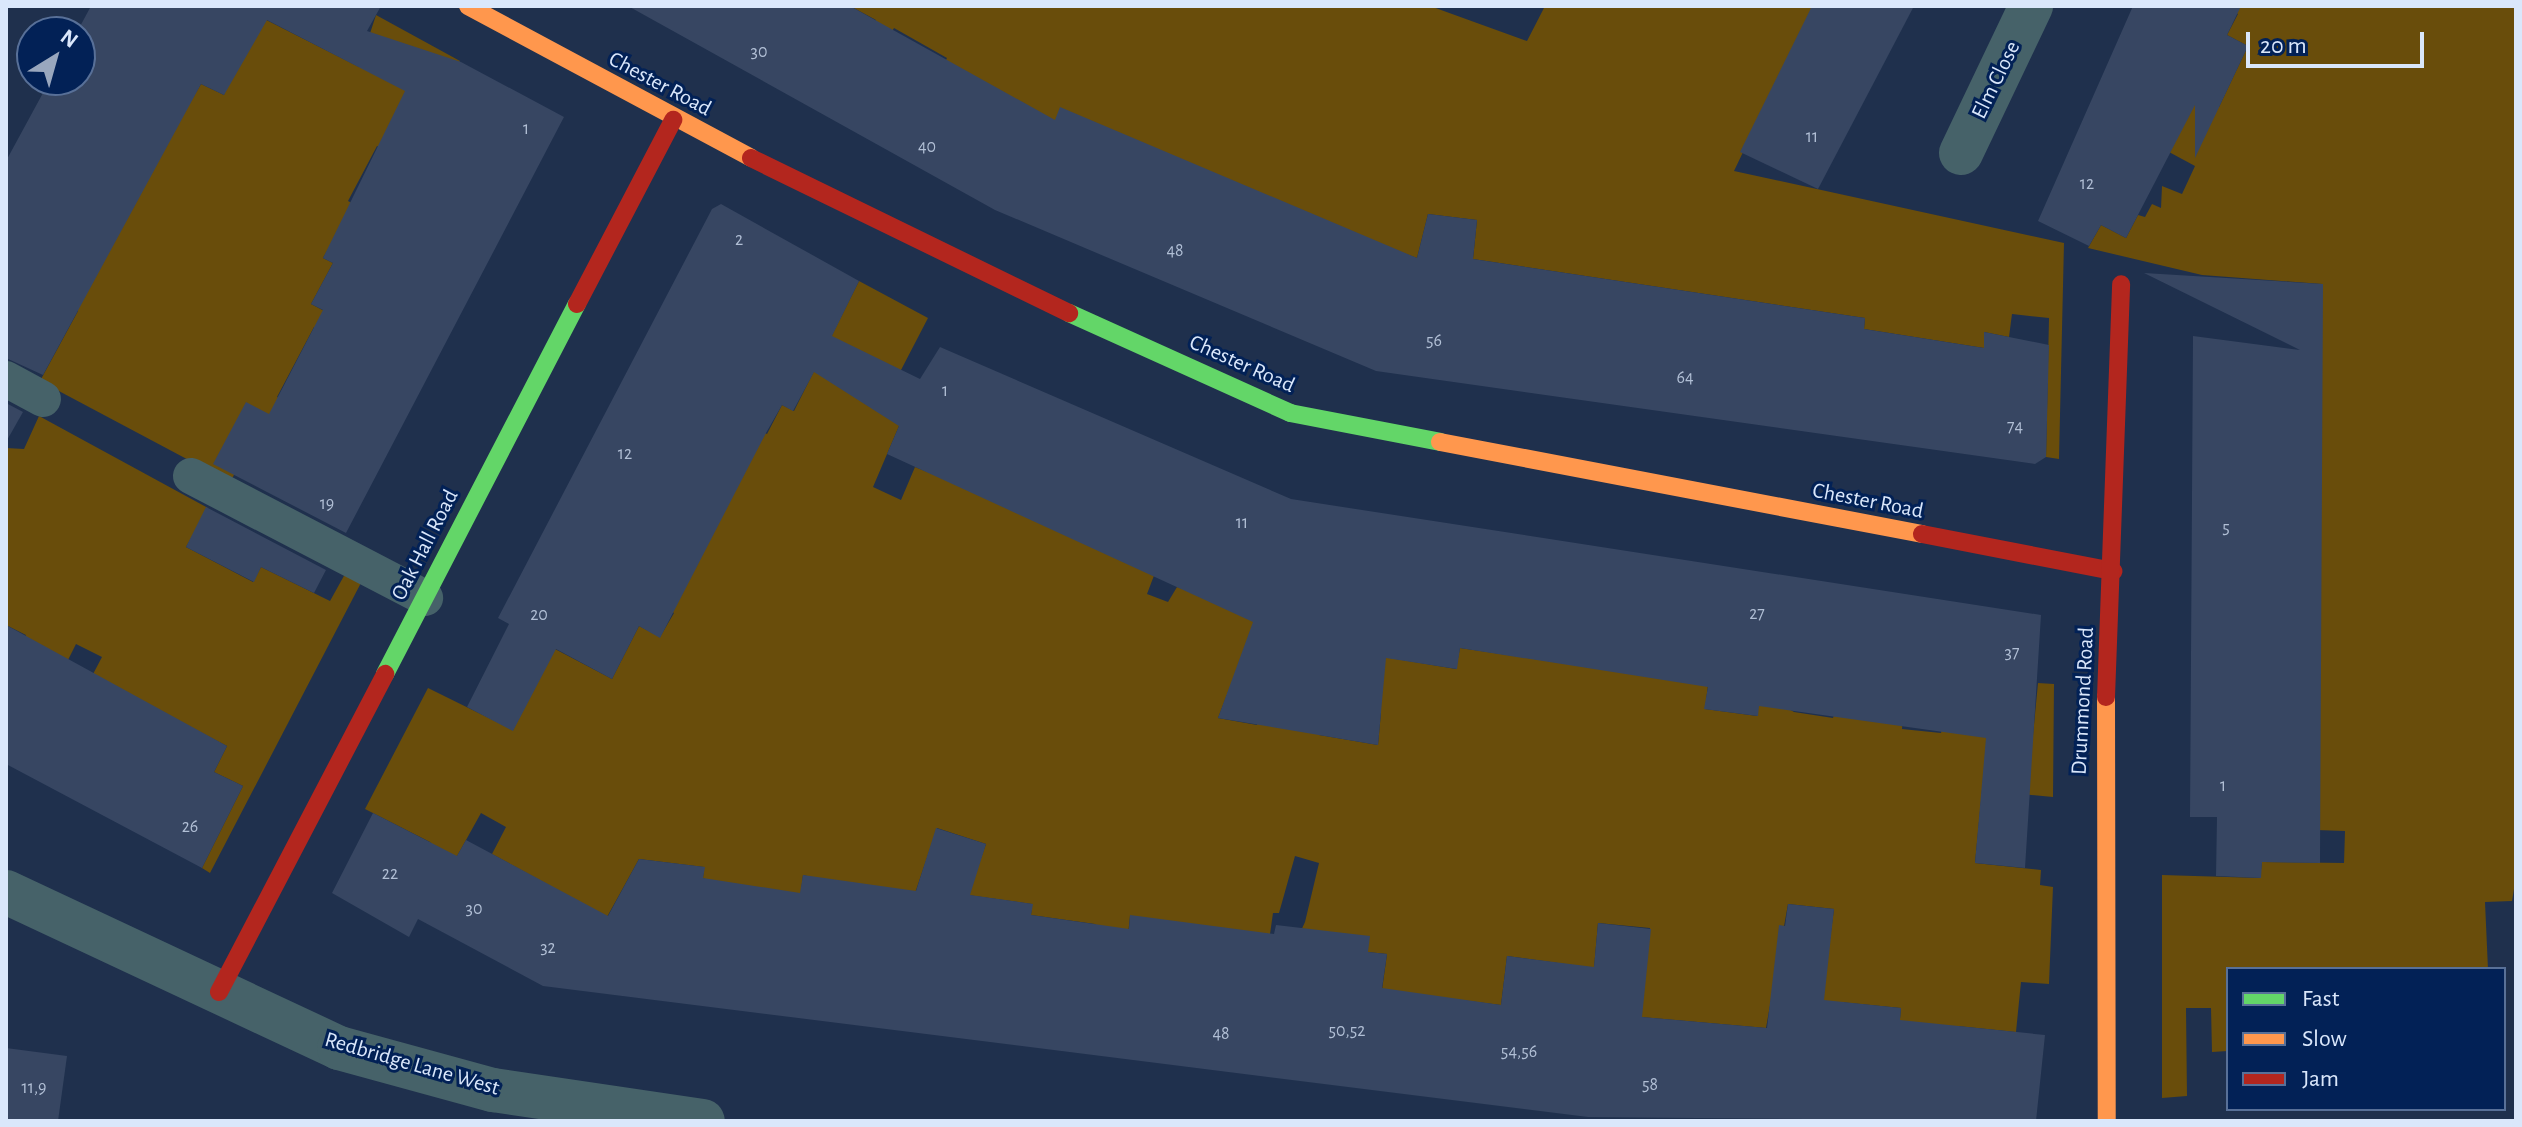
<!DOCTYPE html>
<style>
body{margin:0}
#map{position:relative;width:2522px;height:1127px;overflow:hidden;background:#1f304d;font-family:"Alegreya Sans",sans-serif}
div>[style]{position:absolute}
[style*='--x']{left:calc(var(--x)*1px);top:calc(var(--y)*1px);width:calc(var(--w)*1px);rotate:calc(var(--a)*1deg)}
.green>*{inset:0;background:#694d0b}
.building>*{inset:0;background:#374662}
.lane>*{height:36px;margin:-18px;padding:0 18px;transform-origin:18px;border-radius:18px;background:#466269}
.street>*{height:44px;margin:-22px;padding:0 22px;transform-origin:22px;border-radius:22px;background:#466269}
.fast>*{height:18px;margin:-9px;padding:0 9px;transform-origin:9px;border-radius:9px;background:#63d668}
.slow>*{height:18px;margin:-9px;padding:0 9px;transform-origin:9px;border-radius:9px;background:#ff974d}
.jam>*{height:18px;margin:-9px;padding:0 9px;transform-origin:9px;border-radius:9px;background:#b3261e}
span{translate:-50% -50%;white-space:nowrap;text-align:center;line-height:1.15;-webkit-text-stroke:6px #022156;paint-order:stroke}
.number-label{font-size:18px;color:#b1bfd5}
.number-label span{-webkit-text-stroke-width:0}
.street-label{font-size:22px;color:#dae7fb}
.frame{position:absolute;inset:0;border:8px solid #dae7fb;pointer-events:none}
.legend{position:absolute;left:2226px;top:967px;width:280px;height:144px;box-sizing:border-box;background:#022156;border:2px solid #587098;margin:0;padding:10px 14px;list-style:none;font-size:24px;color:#dae7fb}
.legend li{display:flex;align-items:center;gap:16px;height:40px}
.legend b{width:40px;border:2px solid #587098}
.north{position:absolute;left:16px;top:16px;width:80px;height:80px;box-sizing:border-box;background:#022156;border:2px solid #587098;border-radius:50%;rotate:37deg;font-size:22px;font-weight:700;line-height:32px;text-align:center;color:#dae7fb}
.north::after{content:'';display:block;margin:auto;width:28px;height:36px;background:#99a7be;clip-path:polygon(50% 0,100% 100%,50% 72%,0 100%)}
.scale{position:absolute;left:2246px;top:32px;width:178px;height:36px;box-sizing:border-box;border:4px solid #dae7fb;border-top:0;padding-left:10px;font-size:24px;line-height:28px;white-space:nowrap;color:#dae7fb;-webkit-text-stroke:6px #022156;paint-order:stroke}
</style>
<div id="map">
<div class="green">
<i style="clip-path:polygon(239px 6px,359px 67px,376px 15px,460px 61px,404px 160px,377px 146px,348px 201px,416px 237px,337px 233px,323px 258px,333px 263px,311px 304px,366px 333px,314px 327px,277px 397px,323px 423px,239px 466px,230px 482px,40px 381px,78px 311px,70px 305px,201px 84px,224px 95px)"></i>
<i style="clip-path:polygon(850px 6px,1430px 6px,1527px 41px,1545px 6px,1813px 6px,1734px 171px,2064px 243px,2059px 459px,2046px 457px,2049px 318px,2012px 314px,2009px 337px,1984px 332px,1984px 348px,1864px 329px,1865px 318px,1473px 259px,1477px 220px,1428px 214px,1417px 258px,1054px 124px,964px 71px,930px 90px,947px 58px,894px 28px,874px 63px,857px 54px,876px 20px)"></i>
<i style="clip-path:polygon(2222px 6px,2516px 6px,2516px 877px,2512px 901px,2485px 902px,2488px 969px,2228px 969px,2228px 1051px,2212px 1052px,2211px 1008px,2186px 1008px,2187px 1096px,2162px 1098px,2162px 875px,2260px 878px,2262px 862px,2344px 863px,2345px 831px,2316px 830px,2322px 284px,2202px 275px,2088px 248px,2101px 225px,2126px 238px,2138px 215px,2145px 217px,2152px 204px,2161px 208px,2162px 186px,2182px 194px,2195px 166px,2169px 152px,2198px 98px,2219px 107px,2248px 46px,2227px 35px,2238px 14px)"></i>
<i style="clip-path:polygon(evenodd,859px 281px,928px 318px,901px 370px,899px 426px,873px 487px,901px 500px,915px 467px,1158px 565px,1147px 594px,1168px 602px,1177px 587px,1390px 658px,1456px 669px,1460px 648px,1708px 685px,1705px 709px,1757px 716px,1760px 692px,1794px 712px,1833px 718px,1836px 707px,1903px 715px,1902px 729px,1941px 733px,1943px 722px,2033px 735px,2038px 683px,2054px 684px,2053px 797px,1982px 790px,1975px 863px,2041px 870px,2040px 885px,2053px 887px,2049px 984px,2021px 982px,2016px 1032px,1957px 1026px,1898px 1041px,1901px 1008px,1840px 1002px,1837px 1033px,1818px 1031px,1834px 909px,1788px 904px,1766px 1028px,1641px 1017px,1650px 928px,1598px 923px,1594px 968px,1507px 956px,1501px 1005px,1382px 990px,1387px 954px,1368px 952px,1281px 974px,1305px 922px,1319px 863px,1295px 856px,1279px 913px,1273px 913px,1264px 977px,1130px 916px,1125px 963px,1095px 924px,1031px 915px,1032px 904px,968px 895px,986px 844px,937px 828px,912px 902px,803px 875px,797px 923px,703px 878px,704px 867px,639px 859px,607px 917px,492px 854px,506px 827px,481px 813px,451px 867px,430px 842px,365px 809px,428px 688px,513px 730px,555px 649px,612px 679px,639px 626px,660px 637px,674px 613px,652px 599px,702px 400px,767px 434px,782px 405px,794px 411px,859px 281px,1228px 692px,1264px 700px,1257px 725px,1218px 718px,1228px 692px,859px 281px,1323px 705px,1381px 712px,1378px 745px,1319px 735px,1323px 705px)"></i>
<i style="clip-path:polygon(39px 416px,208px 508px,186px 547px,253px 582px,261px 567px,330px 601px,345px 574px,363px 579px,210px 873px,202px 868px,243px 786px,214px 772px,227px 746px,92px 676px,102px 657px,76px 644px,65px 666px,23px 644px,26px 635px,6px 625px,6px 448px,24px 449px)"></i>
</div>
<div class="building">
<i style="clip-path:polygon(91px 6px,381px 6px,367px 31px,461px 62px,564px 117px,346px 533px,213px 464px,246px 402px,269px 414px,323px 310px,311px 304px,333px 263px,323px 258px,405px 91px,267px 20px,224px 95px,201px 84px,43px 375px,6px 358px,6px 161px,50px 80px,80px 80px,77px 32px)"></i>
<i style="clip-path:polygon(628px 6px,850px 6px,1055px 120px,1060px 107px,1417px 258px,1428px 214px,1477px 220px,1473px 259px,1865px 318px,1864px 329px,1984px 348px,1984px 332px,2049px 345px,2046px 457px,2035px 464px,1376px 371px,995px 210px)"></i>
<i style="clip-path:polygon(1812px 6px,1914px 6px,1818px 189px,1740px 152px)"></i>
<i style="clip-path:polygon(2133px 6px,2241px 6px,2227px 35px,2248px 46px,2195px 158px,2195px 105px,2126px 238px,2101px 225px,2089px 246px,2038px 221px)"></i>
<i style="clip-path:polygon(721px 204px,859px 281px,832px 336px,920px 379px,940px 347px,1291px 499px,2041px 615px,2025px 868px,1975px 863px,1986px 738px,1759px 706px,1758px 716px,1704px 709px,1708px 687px,1460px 648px,1457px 669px,1386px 658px,1378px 745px,1218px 718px,1253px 622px,887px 454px,899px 426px,814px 372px,793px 411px,782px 405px,766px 433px,660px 638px,639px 626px,612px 679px,556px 649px,513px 731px,467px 707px,509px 624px,498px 618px,712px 209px)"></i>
<i style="clip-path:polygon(2144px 273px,2323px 284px,2320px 863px,2262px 862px,2261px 878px,2216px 876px,2217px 817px,2190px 817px,2193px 336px,2300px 350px)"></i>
<i style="clip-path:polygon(6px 403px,23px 412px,6px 442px)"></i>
<i style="clip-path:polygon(206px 507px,326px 570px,314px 593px,261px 567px,254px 582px,186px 547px)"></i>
<i style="clip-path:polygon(6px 625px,227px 746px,214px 772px,243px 786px,202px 868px,6px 764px)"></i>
<i style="clip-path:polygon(373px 813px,457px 856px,466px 840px,608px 916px,639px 859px,705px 867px,703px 878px,800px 893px,803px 875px,916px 891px,936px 828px,986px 844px,970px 895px,1033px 904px,1031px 915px,1129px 929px,1130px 915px,1274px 934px,1276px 925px,1370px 936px,1368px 952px,1387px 954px,1382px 988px,1501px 1005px,1507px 956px,1594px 967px,1598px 923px,1651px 929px,1642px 1017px,1767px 1028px,1779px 925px,1785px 926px,1788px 904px,1834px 909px,1824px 1000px,1901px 1008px,1900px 1020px,2045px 1035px,2036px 1121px,1588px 1117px,543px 986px,418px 919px,409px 937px,332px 893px)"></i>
<i style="clip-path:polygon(6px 1048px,67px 1056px,58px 1121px,6px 1121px)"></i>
</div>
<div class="lane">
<i style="--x:6;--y:379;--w:42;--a:28.4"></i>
<i style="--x:191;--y:476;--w:264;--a:27.5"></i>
</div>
<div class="street">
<i style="--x:1961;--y:153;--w:163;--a:-64.5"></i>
<i style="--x:6;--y:892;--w:368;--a:25.1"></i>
<i style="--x:339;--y:1048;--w:160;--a:15.3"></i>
<i style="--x:493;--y:1090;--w:212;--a:8.4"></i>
</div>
<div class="fast">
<i style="--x:1069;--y:313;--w:243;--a:24.3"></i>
<i style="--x:1290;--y:413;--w:153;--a:10.9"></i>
<i style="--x:385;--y:674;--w:417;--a:-62.6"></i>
</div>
<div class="slow">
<i style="--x:468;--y:6;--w:321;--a:28.2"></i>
<i style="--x:1440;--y:442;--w:491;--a:10.8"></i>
<i style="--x:2106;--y:697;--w:424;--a:89.9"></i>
</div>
<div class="jam">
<i style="--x:751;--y:158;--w:354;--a:26"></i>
<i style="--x:577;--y:304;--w:208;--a:-62.4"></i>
<i style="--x:1922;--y:534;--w:195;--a:11"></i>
<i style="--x:2106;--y:697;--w:413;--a:-87.9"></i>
<i style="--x:219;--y:992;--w:359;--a:-62.4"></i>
</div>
<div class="number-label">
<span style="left:759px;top:52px">30</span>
<span style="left:526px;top:129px">1</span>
<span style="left:1812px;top:137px">11</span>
<span style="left:927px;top:147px">40</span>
<span style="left:2087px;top:184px">12</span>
<span style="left:739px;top:240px">2</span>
<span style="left:1175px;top:251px">48</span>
<span style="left:1434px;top:341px">56</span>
<span style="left:1685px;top:378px">64</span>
<span style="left:945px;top:391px">1</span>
<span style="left:2015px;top:427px">74</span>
<span style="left:625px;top:454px">12</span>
<span style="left:327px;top:504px">19</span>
<span style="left:1242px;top:523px">11</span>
<span style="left:2226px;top:528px">5</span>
<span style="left:1757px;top:614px">27</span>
<span style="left:539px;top:615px">20</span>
<span style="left:2012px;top:653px">37</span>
<span style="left:2223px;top:786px">1</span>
<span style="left:190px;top:827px">26</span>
<span style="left:390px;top:874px">22</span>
<span style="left:474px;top:909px">30</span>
<span style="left:548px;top:948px">32</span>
<span style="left:1347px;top:1031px">50,52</span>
<span style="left:1221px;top:1034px">48</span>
<span style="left:1519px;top:1052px">54,56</span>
<span style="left:1650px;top:1085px">58</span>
<span style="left:34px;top:1088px">11,9</span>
</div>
<div class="street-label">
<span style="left:1996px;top:80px;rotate:-64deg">Elm Close</span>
<span style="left:660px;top:84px;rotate:28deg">Chester Road</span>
<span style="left:1242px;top:364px;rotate:24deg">Chester Road</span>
<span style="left:1868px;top:501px;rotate:11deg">Chester Road</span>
<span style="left:425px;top:545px;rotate:-63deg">Oak Hall Road</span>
<span style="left:2083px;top:701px;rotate:-87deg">Drummond Road</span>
<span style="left:412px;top:1064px;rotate:16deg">Redbridge Lane West</span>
</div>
<div class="frame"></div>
<ul class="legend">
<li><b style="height:10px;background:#63d668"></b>Fast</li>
<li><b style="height:10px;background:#ff974d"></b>Slow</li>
<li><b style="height:10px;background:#b3261e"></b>Jam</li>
</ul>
<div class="north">N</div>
<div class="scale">20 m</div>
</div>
